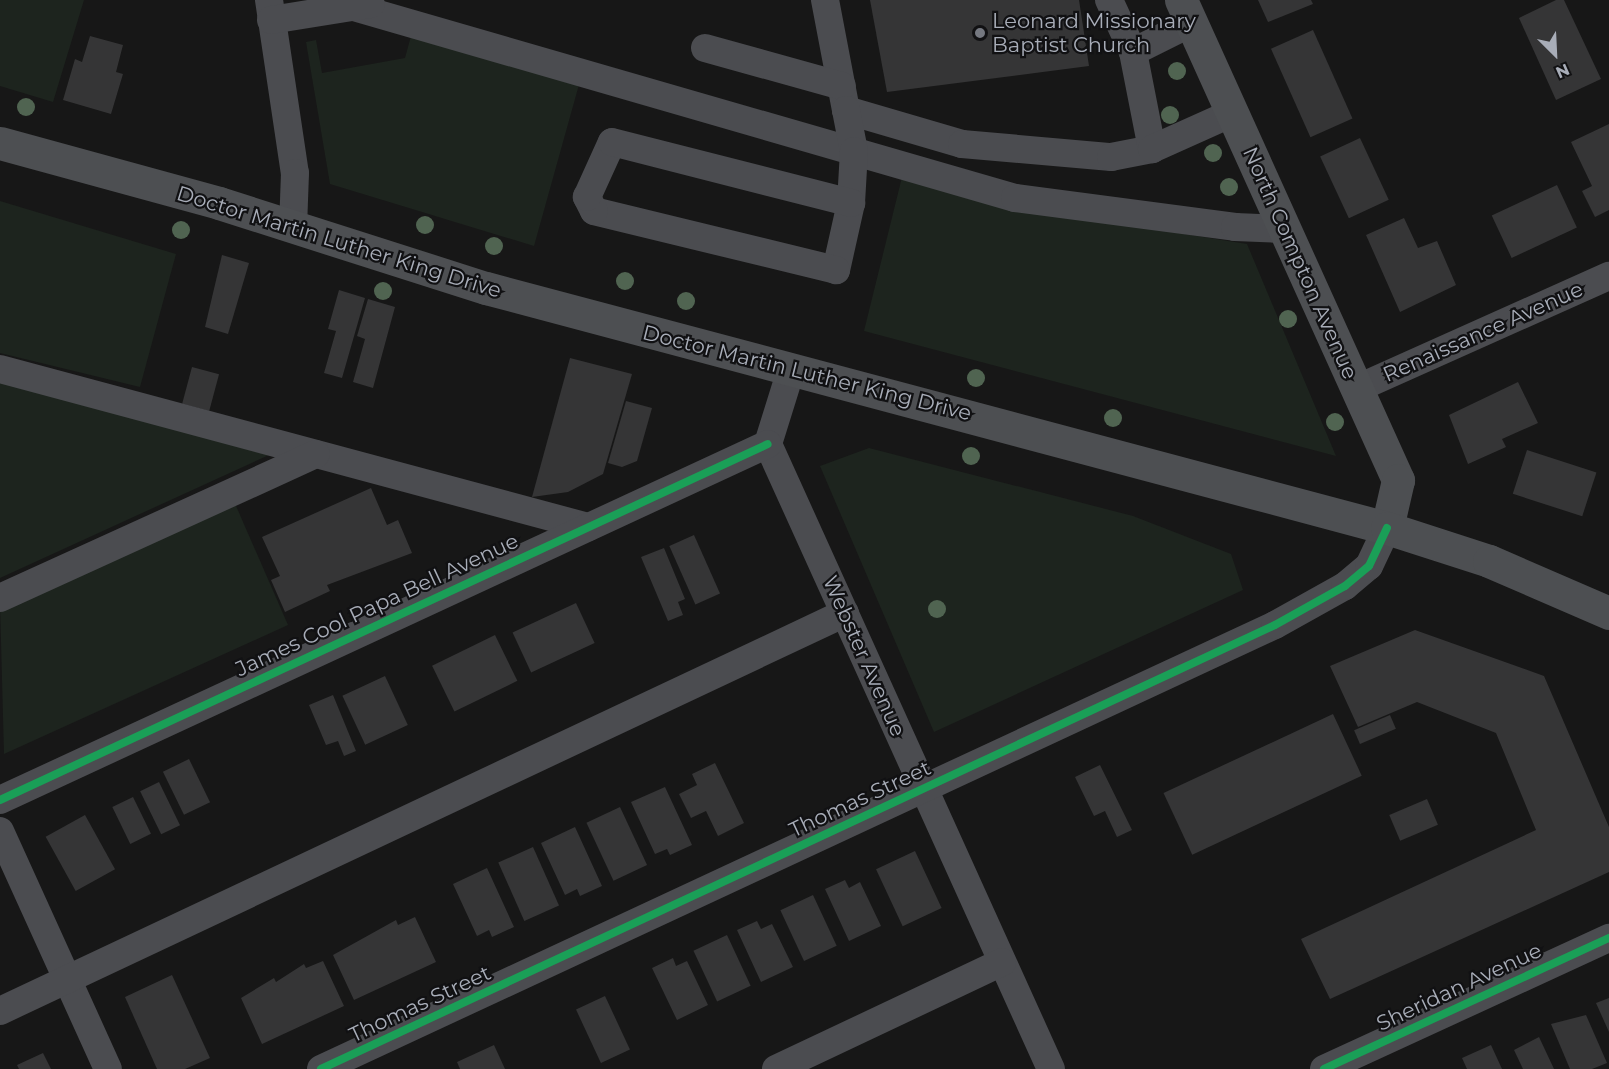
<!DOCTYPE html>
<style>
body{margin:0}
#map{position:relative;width:1609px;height:1069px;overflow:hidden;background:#171717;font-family:Montserrat,sans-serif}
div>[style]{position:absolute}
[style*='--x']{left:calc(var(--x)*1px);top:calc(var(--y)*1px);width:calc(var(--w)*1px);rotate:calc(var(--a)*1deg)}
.green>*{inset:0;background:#1d241e}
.building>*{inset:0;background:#353536;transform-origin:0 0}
.minor>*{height:28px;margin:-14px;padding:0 14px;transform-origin:14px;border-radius:14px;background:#4b4c50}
.major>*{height:33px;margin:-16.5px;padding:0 16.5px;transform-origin:16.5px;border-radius:16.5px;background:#4d4f52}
.cycleway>*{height:8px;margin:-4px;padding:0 4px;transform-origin:4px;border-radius:4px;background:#1a9f57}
.trees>*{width:18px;height:18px;margin:-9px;border-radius:50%;background:#506451}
.dots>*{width:16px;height:16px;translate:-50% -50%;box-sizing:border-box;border:3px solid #111113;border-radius:50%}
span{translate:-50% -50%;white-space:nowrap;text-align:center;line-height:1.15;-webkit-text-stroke:4.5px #111113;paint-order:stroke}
.poi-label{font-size:21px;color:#a8adb8}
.left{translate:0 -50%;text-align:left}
.street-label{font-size:21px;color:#a8adb8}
.north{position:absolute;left:1525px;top:24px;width:60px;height:60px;-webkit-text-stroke:4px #111113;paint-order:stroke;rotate:156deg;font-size:16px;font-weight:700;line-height:24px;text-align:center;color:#a8adb8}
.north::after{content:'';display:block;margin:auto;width:21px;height:27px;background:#a8adb8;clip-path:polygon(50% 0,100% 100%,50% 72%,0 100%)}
</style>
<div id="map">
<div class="green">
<i style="clip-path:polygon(0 0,84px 0,53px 102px,0 86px)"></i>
<i style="clip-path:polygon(411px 36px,580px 81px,534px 246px,330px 184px,306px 42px,316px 40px,322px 73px,405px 58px)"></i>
<i style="clip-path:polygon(903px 173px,1004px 205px,1247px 244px,1336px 456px,864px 331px)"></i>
<i style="clip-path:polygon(0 201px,176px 254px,140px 387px,0 353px)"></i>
<i style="clip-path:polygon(0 382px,269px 455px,0 578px)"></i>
<i style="clip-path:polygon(869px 448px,1133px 516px,1231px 554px,1243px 590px,934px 732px,820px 466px)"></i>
<i style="clip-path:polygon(233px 499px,288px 625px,4px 754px,0 604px)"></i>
</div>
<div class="building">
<i style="clip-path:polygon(870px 0,1079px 0,1089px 66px,887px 92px)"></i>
<i style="clip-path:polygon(1258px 0,1311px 0,1313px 4px,1268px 22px)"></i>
<i style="clip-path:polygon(1556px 0,1564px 0,1601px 79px,1556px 100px,1519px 18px)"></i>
<i style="left:1313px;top:30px;width:97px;height:46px;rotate:66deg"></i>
<i style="clip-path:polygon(90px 36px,123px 45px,116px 72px,123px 74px,111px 114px,63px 100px,75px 59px,82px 62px)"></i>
<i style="clip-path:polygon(1609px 124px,1609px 210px,1595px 217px,1582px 191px,1592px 186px,1571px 142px)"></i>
<i style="left:1360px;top:138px;width:68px;height:44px;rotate:65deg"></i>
<i style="left:1557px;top:185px;width:47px;height:72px;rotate:65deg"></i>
<i style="clip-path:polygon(1404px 218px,1418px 248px,1437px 241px,1456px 285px,1400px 312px,1366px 235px)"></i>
<i style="clip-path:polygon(222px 255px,249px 263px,228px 334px,205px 327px)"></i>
<i style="clip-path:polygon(339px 290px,365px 298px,342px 378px,324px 373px,336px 331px,328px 329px)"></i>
<i style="clip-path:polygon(368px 299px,395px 307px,373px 388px,353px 382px,365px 339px,357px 336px)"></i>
<i style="clip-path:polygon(570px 358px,632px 374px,603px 474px,568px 492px,532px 497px)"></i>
<i style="left:192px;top:367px;width:28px;height:38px;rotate:15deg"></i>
<i style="clip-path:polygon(1518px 382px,1538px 423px,1502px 439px,1506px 447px,1468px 464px,1449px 415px)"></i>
<i style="clip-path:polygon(626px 401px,652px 408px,637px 461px,622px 467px,608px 463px)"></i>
<i style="left:1527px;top:450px;width:73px;height:46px;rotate:18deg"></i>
<i style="clip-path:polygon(371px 488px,387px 525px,398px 520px,412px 553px,327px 585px,330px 591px,285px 612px,271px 580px,280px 576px,262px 537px)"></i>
<i style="left:694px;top:535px;width:64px;height:27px;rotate:66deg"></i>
<i style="clip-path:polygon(664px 548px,685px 599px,678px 602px,683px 615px,668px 621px,641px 557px)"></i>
<i style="left:576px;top:603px;width:44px;height:70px;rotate:65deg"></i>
<i style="clip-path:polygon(1415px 630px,1544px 676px,1609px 827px,1609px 872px,1330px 999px,1301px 939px,1536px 830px,1496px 733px,1417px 702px,1358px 727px,1330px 666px)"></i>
<i style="left:495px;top:635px;width:51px;height:70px;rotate:64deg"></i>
<i style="left:385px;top:676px;width:54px;height:47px;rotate:65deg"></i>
<i style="clip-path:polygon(333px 695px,356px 751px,344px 756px,338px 741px,326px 745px,309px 705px)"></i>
<i style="left:1333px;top:714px;width:68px;height:187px;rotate:65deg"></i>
<i style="left:1390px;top:715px;width:15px;height:39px;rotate:67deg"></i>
<i style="left:189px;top:759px;width:48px;height:29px;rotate:64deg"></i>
<i style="clip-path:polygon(715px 763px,744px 823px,718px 836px,706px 811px,691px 818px,679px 794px,697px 785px,692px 774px)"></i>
<i style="clip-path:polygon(1100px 765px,1132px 830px,1117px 837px,1105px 811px,1094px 816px,1075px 777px)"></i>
<i style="left:159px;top:782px;width:48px;height:21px;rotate:64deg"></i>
<i style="clip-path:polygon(665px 787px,692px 845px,670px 855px,667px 849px,655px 854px,631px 802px)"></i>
<i style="left:133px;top:797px;width:41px;height:23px;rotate:64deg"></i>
<i style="left:1427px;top:799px;width:28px;height:41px;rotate:67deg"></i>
<i style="left:620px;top:807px;width:64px;height:37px;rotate:65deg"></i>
<i style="left:85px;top:815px;width:62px;height:45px;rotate:61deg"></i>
<i style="clip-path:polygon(575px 827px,602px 886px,580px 896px,577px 889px,565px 895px,541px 843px)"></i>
<i style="left:533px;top:847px;width:64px;height:38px;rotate:66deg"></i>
<i style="left:915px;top:851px;width:63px;height:43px;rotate:65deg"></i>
<i style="clip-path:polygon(487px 868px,514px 927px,492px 937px,489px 930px,477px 936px,453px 884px)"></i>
<i style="clip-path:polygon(845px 880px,849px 888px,860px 882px,881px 926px,849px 941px,825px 889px)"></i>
<i style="left:813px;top:895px;width:56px;height:36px;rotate:65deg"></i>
<i style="clip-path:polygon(415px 917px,436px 962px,354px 1000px,333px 955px,396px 920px,398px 925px)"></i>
<i style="clip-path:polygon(757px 921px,761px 929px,772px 924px,793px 967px,761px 982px,737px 930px)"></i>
<i style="left:727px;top:935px;width:56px;height:37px;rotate:65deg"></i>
<i style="clip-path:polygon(673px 958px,676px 966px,687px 961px,708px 1005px,677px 1020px,652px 968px)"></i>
<i style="clip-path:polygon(323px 961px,344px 1006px,262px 1044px,241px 998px,274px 978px,276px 982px,304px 964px,306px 968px)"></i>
<i style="clip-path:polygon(172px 975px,210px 1058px,185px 1069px,157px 1069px,125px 997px)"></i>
<i style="left:605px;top:996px;width:59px;height:32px;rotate:65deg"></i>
<i style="clip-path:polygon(1609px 998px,1609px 1032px,1596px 1003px)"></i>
<i style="clip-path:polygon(1586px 1015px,1607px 1063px,1592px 1069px,1570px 1069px,1551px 1024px)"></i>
<i style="clip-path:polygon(1539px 1037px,1554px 1069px,1523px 1069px,1514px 1050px)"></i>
<i style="clip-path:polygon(494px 1045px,505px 1069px,460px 1069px,457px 1062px)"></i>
<i style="clip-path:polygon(1491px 1045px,1502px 1069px,1467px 1069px,1462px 1058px)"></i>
<i style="clip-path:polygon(43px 1053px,51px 1069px,19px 1069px,17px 1065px)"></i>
</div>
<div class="minor">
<i style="--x:269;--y:0;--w:175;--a:81.5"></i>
<i style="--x:295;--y:173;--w:54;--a:92.1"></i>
<i style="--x:825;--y:0;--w:112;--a:79.2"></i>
<i style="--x:846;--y:110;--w:121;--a:16.3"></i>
<i style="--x:962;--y:144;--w:150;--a:5"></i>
<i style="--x:1111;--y:157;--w:42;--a:-11"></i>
<i style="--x:1109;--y:0;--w:57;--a:65.2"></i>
<i style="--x:354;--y:7;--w:688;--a:16.12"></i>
<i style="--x:1015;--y:198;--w:222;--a:7.5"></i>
<i style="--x:1235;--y:227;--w:49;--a:2.3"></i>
<i style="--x:271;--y:20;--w:101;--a:-9.1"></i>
<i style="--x:1191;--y:23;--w:65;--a:153.4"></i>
<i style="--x:1133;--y:52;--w:99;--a:78.9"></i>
<i style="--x:1152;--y:149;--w:88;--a:-24.2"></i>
<i style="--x:705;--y:48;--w:142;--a:15.5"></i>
<i style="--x:846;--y:110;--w:42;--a:79"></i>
<i style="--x:854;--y:151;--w:52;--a:93.3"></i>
<i style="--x:851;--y:203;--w:69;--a:102.6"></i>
<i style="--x:836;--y:270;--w:249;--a:-166.3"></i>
<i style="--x:594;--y:211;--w:16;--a:-117"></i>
<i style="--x:587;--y:197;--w:60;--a:-65.6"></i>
<i style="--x:612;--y:142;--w:247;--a:14.3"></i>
<i style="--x:0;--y:369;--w:609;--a:15.04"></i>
<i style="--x:791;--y:370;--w:77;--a:107.3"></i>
<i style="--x:768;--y:444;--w:686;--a:65.64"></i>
<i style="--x:1356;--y:389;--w:277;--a:-24.1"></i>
<i style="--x:0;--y:598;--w:347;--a:-24.5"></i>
<i style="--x:0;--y:800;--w:846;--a:-24.87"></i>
<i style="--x:0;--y:831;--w:261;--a:65.6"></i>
<i style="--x:0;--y:1011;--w:934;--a:-25.22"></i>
<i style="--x:321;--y:1069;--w:1052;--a:-24.96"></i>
<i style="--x:1275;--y:625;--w:80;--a:-29.1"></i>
<i style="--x:1345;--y:586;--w:31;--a:-40"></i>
<i style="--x:1369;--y:566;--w:42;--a:-64.7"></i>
<i style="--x:776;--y:1069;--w:250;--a:-25.3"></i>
<i style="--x:1324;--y:1069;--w:314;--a:-24.7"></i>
</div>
<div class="major">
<i style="--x:1181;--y:0;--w:527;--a:65.67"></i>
<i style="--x:1398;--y:480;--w:49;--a:102.9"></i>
<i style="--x:0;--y:143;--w:227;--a:15.3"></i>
<i style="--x:219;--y:203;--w:280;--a:17.7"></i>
<i style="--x:486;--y:288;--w:932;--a:14.92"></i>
<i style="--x:1387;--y:528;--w:107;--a:17.9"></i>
<i style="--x:1489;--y:561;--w:131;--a:23.4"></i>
</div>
<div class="cycleway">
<i style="--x:0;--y:800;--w:846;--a:-24.87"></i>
<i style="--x:321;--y:1069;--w:1052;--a:-24.96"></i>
<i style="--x:1275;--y:625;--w:80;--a:-29.1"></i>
<i style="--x:1345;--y:586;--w:31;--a:-40"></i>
<i style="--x:1369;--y:566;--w:42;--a:-64.7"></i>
<i style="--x:1324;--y:1069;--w:314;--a:-24.7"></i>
</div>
<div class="trees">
<i style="left:1177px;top:71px"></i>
<i style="left:26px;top:107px"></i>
<i style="left:1170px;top:115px"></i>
<i style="left:1213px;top:153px"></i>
<i style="left:1229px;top:187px"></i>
<i style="left:425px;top:225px"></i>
<i style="left:181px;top:230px"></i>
<i style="left:494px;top:246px"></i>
<i style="left:625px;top:281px"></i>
<i style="left:383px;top:291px"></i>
<i style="left:686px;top:301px"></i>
<i style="left:1288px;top:319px"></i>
<i style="left:976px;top:378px"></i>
<i style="left:1113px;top:418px"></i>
<i style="left:1335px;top:422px"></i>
<i style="left:971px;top:456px"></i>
<i style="left:937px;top:609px"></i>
</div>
<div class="dots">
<i style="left:980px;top:33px;background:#757880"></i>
</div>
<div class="poi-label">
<span class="left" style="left:992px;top:33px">Leonard Missionary<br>Baptist Church</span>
</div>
<div class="street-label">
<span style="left:339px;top:242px;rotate:17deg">Doctor Martin Luther King Drive</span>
<span style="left:1300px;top:263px;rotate:66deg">North Compton Avenue</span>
<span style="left:1483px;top:332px;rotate:-24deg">Renaissance Avenue</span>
<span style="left:807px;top:373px;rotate:14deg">Doctor Martin Luther King Drive</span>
<span style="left:377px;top:605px;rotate:-25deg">James Cool Papa Bell Avenue</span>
<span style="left:864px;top:656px;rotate:66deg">Webster Avenue</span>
<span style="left:860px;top:799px;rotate:-25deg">Thomas Street</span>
<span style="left:1459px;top:987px;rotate:-25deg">Sheridan Avenue</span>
<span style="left:420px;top:1004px;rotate:-25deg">Thomas Street</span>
</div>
<div class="north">N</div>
</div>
